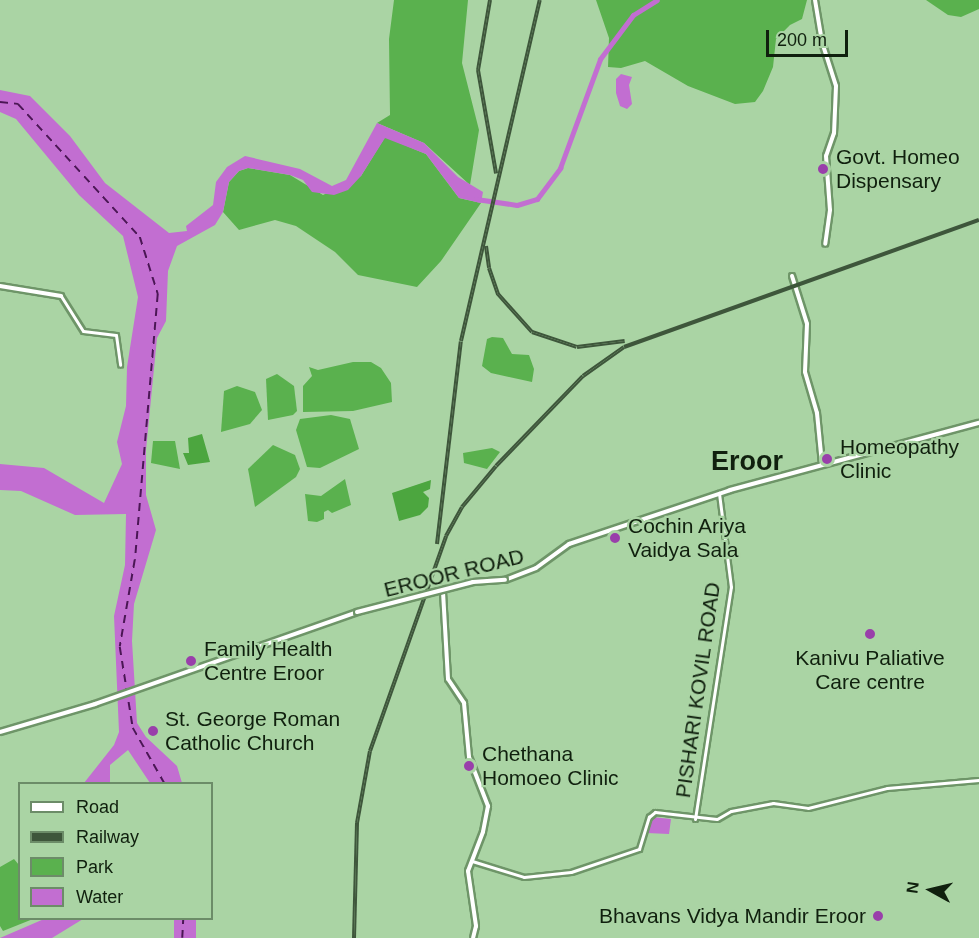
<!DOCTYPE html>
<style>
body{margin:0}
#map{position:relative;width:979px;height:938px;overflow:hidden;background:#aad4a4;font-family:Helvetica,sans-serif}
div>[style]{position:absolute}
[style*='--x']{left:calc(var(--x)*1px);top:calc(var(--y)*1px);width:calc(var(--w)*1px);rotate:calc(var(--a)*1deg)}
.green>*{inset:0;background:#5ab14e}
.forest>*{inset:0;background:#4ca63f}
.water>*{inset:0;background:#c26ed1;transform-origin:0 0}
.river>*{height:5px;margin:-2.5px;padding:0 2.5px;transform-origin:2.5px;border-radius:2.5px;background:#c26ed1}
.ferry>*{height:1.5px;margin-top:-0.75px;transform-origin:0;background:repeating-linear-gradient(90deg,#4b1655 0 8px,transparent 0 14px)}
.roads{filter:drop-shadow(2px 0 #6e9568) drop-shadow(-2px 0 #6e9568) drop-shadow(0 2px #6e9568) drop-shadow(0 -2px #6e9568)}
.tertiary>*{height:3px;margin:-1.5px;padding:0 1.5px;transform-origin:1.5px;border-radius:1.5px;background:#fff}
.secondary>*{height:4px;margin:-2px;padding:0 2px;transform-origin:2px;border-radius:2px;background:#fff}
.rail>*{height:4px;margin-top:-2px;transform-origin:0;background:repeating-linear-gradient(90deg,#aad4a4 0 4.5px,#3e563b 0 9px);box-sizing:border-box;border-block:2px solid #3e563b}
.bridges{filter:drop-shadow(2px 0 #6e9568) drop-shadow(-2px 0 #6e9568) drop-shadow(0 2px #6e9568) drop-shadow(0 -2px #6e9568)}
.secondary-bridge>*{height:4px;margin:-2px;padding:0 2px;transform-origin:2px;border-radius:2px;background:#fff}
.dots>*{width:16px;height:16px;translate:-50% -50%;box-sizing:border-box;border:3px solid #aad4a4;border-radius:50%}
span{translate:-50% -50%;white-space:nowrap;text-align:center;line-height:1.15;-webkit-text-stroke:4.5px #aad4a4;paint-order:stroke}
.poi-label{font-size:21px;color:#10200e}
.left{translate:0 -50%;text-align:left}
.right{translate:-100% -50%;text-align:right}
.street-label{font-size:21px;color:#10200e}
.district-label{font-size:27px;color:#10200e;font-weight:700}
.legend{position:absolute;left:18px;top:782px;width:195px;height:138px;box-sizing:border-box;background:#aad4a4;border:2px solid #6c8c68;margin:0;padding:8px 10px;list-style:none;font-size:18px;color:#10200e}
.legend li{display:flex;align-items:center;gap:12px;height:30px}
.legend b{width:30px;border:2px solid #6c8c68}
.north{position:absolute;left:901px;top:860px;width:60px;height:60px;-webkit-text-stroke:4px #aad4a4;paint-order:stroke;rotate:278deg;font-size:16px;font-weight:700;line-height:24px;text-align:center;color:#10200e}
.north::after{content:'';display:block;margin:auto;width:21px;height:27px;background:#10200e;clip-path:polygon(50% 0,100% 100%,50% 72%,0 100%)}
.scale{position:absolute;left:766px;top:30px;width:82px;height:27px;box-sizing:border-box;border:3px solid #10200e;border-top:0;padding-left:8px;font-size:18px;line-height:21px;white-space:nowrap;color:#10200e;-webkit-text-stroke:4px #aad4a4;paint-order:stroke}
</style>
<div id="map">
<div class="green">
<i style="clip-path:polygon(394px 0,468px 0,462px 63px,479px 130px,470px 185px,424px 143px,377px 123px,390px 115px,389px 39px)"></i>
<i style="clip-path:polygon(596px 0,807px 0,802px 19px,790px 25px,776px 39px,773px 67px,763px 91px,755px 102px,735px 104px,688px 86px,645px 61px,621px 68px,608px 67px,609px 38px)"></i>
<i style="clip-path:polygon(926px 0,979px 0,979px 9px,961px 17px,948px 15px)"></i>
<i style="clip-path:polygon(385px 137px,426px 154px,459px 198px,481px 203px,441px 261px,417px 287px,358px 275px,335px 252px,296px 226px,275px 220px,239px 230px,223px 212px,229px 182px,239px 171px,248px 168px,290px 175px,323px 195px,361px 176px)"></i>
<i style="clip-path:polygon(492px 337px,503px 338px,512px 354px,529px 355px,534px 369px,532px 382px,491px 373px,482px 366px,487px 339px)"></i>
<i style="clip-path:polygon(353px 362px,371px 362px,381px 368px,391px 383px,392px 402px,353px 411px,303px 412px,303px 386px,312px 376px,309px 367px,318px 370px)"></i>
<i style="clip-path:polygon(277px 374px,294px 386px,297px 411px,293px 415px,268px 420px,266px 379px)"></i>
<i style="clip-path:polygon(237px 386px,255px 392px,262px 410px,250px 424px,221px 432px,224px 391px)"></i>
<i style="clip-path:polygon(331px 415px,350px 419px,359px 449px,320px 468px,307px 467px,296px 430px,300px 419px)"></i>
<i style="clip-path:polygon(153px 441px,175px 441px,180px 469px,151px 463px)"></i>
<i style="clip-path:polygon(273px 445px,295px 455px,300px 469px,296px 477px,255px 507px,248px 469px)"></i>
<i style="clip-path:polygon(492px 448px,500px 452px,487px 469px,464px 463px,463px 453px)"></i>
<i style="clip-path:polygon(345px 479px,351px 505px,332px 513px,328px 510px,324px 512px,324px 519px,317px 522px,308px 521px,305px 494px,321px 496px)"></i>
<i style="clip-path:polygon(14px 859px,19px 865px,20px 918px,33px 919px,3px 931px,0 926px,0 867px)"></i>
</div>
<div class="forest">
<i style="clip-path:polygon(202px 434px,210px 462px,188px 465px,183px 453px,189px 453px,188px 438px)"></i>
<i style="clip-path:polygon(431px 480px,430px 489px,423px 492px,429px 498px,428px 507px,420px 515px,399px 521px,392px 493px)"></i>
</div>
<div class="water">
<i style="clip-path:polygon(621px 74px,632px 77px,629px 85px,632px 104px,627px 109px,620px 106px,616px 93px,616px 79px)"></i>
<i style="clip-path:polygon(0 90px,30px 96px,70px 136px,105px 183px,169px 233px,187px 231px,186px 226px,213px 205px,216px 182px,227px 167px,245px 156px,300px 169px,332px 186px,346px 180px,377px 123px,424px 143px,458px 177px,483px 192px,481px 203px,459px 198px,426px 154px,385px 138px,361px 176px,348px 190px,334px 195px,312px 192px,303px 180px,290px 175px,248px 168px,239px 171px,229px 182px,223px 212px,215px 225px,177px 246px,168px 271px,166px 321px,157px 338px,146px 450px,146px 495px,156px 530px,134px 604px,132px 641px,137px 723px,146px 737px,177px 766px,182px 783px,150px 783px,128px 750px,110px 765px,110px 783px,84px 783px,114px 745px,119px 732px,114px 616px,125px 565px,126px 514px,75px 515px,21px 491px,0 490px,0 464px,44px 468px,104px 503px,122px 464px,117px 442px,126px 406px,127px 367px,138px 297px,123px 236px,79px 195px,16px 119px,0 112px)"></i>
<i style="clip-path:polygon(652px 817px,671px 819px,669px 834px,647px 833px)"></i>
<i style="clip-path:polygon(44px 919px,83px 919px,52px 938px,0 938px)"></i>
<i style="left:174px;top:919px;width:22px;height:19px"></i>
</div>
<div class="river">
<i style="--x:476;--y:199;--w:41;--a:8.3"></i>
<i style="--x:517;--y:205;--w:21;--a:-17"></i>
<i style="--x:537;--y:199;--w:39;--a:-53"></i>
<i style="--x:560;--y:168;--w:116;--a:-69.8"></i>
<i style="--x:600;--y:59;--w:55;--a:-53.1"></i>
<i style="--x:633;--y:15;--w:28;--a:-32"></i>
</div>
<div class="ferry">
<i style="--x:0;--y:102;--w:18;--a:6"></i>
<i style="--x:18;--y:104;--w:180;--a:47.5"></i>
<i style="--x:140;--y:237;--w:60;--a:72.5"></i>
<i style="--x:158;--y:294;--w:267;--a:94.9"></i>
<i style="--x:135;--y:560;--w:88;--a:99.8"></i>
<i style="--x:120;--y:647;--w:82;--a:80.9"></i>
<i style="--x:133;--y:728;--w:64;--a:60.3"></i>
<i style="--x:182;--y:938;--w:20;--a:-87"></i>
</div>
<div class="roads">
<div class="tertiary">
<i style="--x:61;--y:296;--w:41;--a:57.8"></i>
<i style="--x:83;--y:331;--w:33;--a:7"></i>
<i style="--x:116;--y:335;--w:30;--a:82"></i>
<i style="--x:695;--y:819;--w:235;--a:-81.2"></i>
<i style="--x:731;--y:587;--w:95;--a:-97.3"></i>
<i style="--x:472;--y:861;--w:54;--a:17.1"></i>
<i style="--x:524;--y:877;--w:47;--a:-6.1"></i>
<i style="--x:571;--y:872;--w:72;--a:-18.7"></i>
<i style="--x:639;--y:849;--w:34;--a:-73"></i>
<i style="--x:649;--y:817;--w:8;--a:-40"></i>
<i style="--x:655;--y:812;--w:62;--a:6.4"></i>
<i style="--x:717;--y:819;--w:16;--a:-30"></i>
<i style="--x:731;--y:811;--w:43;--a:-10.8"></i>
<i style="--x:773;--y:803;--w:35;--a:8"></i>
<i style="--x:808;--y:808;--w:81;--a:-14.2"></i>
<i style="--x:887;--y:788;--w:92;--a:-5"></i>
</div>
<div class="secondary">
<i style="--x:815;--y:0;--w:43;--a:80.5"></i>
<i style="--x:822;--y:42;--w:46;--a:72.3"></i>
<i style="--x:836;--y:86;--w:47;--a:92.4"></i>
<i style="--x:834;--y:133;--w:24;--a:109"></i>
<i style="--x:826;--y:156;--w:54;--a:85.8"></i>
<i style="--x:830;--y:210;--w:34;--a:98"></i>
<i style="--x:792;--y:276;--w:50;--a:72.6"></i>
<i style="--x:807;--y:324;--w:48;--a:92.4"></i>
<i style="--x:805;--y:372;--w:43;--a:73.7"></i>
<i style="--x:817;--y:413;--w:51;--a:84.4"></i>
<i style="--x:0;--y:286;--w:62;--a:9.3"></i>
<i style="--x:505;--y:580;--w:33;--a:-21"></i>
<i style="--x:536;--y:568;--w:41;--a:-36"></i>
<i style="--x:569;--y:544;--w:170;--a:-18.5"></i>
<i style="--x:730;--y:490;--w:258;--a:-15.1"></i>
<i style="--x:443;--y:592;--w:87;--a:86.7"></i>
<i style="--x:448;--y:679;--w:29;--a:56"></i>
<i style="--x:464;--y:703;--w:54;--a:84.7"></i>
<i style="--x:469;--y:757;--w:53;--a:68.8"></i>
<i style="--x:488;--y:806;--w:26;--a:101"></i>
<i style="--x:483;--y:832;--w:42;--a:111"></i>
<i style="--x:468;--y:871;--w:56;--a:81.7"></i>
<i style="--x:476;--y:926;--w:12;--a:104"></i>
<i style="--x:0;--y:732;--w:99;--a:-16.4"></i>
<i style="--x:95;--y:704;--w:278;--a:-19.3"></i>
</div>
</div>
<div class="rail">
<i style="--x:490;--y:0;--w:71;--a:99.7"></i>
<i style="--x:478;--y:70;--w:105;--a:80.1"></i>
<i style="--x:486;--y:246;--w:22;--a:82"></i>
<i style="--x:489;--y:268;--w:28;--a:71"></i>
<i style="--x:498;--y:294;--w:51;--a:48.2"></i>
<i style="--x:532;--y:332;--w:47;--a:18.4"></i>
<i style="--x:577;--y:347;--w:48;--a:-7.1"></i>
<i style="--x:437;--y:544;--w:204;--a:-83.3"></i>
<i style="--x:461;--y:341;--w:350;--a:-77"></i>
<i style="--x:354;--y:938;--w:115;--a:-88.5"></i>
<i style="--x:357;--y:823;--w:73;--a:-79.8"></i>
<i style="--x:370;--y:751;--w:228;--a:-70.5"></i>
<i style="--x:446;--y:536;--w:33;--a:-61"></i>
<i style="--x:462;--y:507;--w:53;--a:-50.3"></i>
<i style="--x:496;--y:466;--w:125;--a:-46"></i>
<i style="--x:583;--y:376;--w:50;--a:-35.3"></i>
<i style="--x:624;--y:347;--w:377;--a:-19.7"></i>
</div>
<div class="bridges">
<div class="secondary-bridge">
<i style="--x:357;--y:612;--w:120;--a:-14.5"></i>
<i style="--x:473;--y:582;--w:32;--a:-4"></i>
</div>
</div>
<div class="dots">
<i style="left:823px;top:169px;background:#993faa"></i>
<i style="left:827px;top:459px;background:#993faa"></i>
<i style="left:615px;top:538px;background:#993faa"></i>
<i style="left:870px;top:634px;background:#993faa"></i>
<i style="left:191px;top:661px;background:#993faa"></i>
<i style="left:153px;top:731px;background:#993faa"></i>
<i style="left:469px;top:766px;background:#993faa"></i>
<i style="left:878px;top:916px;background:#993faa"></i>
</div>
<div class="poi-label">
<span class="left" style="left:836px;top:169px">Govt. Homeo<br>Dispensary</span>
<span class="left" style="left:840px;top:459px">Homeopathy<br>Clinic</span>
<span class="left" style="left:628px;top:538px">Cochin Ariya<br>Vaidya Sala</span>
<span class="left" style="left:204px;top:661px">Family Health<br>Centre Eroor</span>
<span style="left:870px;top:670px">Kanivu Paliative<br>Care centre</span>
<span class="left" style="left:165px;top:731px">St. George Roman<br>Catholic Church</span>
<span class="left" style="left:482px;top:766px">Chethana<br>Homoeo Clinic</span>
<span class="right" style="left:866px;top:916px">Bhavans Vidya Mandir Eroor</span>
</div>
<div class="street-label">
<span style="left:454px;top:573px;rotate:-14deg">EROOR ROAD</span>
<span style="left:698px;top:690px;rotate:-82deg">PISHARI KOVIL ROAD</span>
</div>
<div class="district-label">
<span style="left:747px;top:462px">Eroor</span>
</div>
<ul class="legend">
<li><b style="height:8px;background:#fff"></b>Road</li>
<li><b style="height:8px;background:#3e563b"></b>Railway</li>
<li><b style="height:16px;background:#5ab14e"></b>Park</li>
<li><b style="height:16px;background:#c26ed1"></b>Water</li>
</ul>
<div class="north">N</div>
<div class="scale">200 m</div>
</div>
